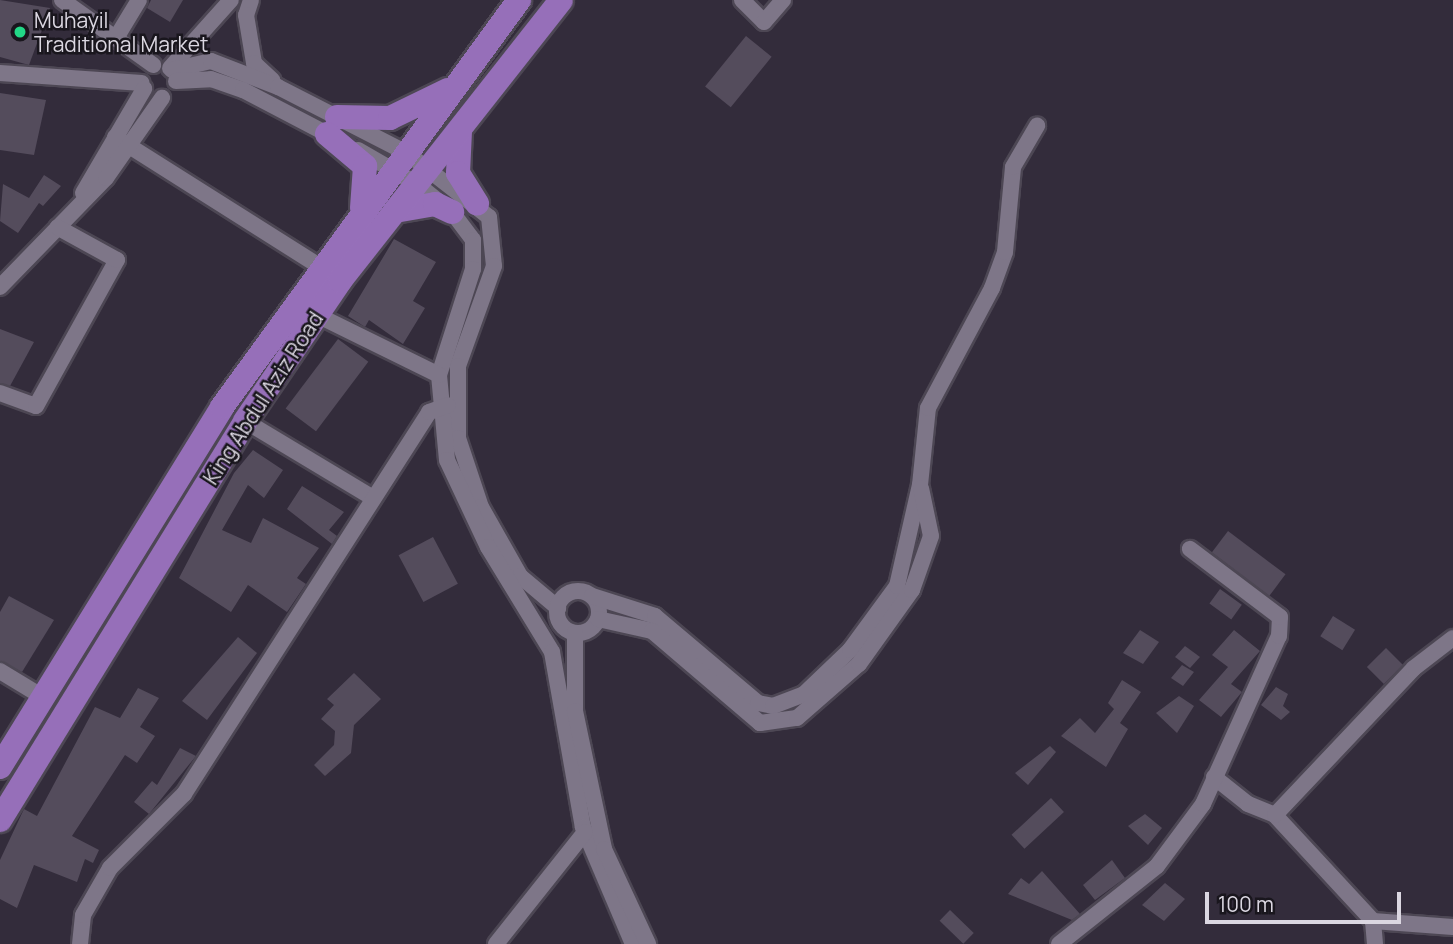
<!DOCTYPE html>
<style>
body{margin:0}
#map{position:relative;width:1453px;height:944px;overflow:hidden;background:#332c3b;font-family:Manrope,sans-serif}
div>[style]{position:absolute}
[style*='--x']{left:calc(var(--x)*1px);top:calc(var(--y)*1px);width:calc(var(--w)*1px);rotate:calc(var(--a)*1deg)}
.building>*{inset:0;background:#544c5c;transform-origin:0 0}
.roads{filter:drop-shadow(2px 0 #4d4754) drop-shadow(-2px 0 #4d4754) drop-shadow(0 2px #4d4754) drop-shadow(0 -2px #4d4754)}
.minor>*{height:16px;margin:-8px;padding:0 8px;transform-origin:8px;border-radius:8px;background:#7e7688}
.minor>.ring{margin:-8px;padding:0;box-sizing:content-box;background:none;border:16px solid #7e7688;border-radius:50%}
.primary>*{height:24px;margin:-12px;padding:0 12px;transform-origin:12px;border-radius:12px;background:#966fb9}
.dots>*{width:19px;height:19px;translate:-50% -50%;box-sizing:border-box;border:4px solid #19161d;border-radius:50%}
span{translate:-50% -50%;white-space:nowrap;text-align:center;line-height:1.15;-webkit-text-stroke:5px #19161d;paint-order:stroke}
.poi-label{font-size:21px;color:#dbd7e1}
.left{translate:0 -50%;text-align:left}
.street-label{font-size:21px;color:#dbd7e1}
.scale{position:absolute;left:1205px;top:892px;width:196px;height:32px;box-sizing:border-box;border:4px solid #dbd7e1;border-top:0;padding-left:9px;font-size:21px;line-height:24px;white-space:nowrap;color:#dbd7e1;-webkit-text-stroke:5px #19161d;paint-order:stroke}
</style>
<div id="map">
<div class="building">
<i style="clip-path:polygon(0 0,50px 8px,29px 65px,0 57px)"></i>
<i style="clip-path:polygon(151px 0,183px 0,170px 22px,147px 8px)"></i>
<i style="left:746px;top:36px;width:33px;height:65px;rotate:39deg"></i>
<i style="clip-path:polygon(0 93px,46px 100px,34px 155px,0 150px)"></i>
<i style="clip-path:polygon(44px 175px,61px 186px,43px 206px,39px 203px,18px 233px,0 221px,3px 184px,29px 198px)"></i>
<i style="clip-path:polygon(394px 239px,436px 262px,413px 301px,425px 308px,403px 344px,369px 320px,365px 327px,348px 316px)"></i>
<i style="clip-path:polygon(0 329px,34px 342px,10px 386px,0 383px)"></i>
<i style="left:338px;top:339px;width:38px;height:87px;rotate:37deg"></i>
<i style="clip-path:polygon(253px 450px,283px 470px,264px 498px,248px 485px,222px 530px,251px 543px,263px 518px,319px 548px,297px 578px,306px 584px,287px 612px,248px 585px,231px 612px,179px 578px,234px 473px)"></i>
<i style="clip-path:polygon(302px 486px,344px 512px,329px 530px,337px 536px,332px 544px,287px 509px)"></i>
<i style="left:1228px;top:531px;width:72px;height:27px;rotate:37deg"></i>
<i style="left:433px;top:537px;width:53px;height:39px;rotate:62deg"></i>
<i style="left:1220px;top:589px;width:27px;height:18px;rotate:36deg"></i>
<i style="clip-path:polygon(9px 596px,54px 620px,22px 672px,0 661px,0 612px)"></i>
<i style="left:1333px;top:616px;width:26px;height:24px;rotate:32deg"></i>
<i style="clip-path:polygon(1140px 630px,1159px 642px,1143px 664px,1123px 653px)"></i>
<i style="clip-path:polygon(1234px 630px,1260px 651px,1231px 684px,1242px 692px,1221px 717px,1199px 700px,1228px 667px,1212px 655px)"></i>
<i style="clip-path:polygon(238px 637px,257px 653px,207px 720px,182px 701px)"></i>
<i style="clip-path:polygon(1185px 646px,1200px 657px,1190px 668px,1175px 657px)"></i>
<i style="left:1386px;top:648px;width:24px;height:27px;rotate:45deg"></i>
<i style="clip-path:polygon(1182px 665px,1194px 672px,1183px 686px,1171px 678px)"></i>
<i style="clip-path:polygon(354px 673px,381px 699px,354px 725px,351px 753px,325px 776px,314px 765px,334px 745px,335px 731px,321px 719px,334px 705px,327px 699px)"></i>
<i style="clip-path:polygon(1122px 680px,1141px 692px,1120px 723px,1128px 729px,1106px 767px,1061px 736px,1080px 718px,1095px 733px,1114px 709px,1108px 703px)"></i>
<i style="clip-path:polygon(1276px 687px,1288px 694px,1283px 706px,1290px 712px,1281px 720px,1261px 705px)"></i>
<i style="clip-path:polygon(138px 688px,159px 698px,140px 727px,155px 736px,137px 763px,125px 755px,72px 836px,99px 850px,93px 863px,85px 859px,77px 882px,34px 865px,17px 908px,0 899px,0 860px,24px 809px,37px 816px,95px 707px,120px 718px)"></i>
<i style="clip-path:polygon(1179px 696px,1194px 706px,1177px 733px,1156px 713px)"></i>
<i style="clip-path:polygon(1050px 746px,1056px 752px,1028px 785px,1015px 773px)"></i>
<i style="clip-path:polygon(180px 748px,196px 756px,149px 814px,134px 802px,152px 781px,157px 785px)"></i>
<i style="left:1051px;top:798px;width:19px;height:54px;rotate:47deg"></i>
<i style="clip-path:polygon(1145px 814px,1162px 828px,1148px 845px,1128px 826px)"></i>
<i style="clip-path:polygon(1112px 860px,1125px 878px,1095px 900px,1083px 885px)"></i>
<i style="clip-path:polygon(1042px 871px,1080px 914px,1072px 920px,1008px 894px,1021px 878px,1029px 884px)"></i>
<i style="clip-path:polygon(1165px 883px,1185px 899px,1164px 921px,1142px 905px)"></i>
<i style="left:950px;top:910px;width:33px;height:15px;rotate:44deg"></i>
</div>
<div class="roads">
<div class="minor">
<i style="--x:62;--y:0;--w:112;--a:35.5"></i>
<i style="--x:251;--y:0;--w:16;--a:108"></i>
<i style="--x:246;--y:15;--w:49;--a:80.5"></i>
<i style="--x:254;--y:63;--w:25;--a:43"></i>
<i style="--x:742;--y:0;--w:31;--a:45"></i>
<i style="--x:764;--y:22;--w:29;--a:-49"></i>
<i style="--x:116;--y:38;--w:44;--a:-58.8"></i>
<i style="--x:170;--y:68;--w:91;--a:-48.1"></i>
<i style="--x:172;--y:70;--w:40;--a:-13"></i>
<i style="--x:211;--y:61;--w:72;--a:21.2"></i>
<i style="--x:278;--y:87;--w:145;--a:27.1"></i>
<i style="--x:407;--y:153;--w:104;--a:38"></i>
<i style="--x:489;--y:217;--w:49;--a:84.2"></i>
<i style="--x:494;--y:266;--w:106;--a:109.8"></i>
<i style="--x:458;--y:366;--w:72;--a:90"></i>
<i style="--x:458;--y:438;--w:73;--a:71.6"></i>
<i style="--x:481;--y:507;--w:79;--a:60.5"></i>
<i style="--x:520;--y:576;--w:50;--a:40.1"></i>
<i style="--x:0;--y:73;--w:142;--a:4"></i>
<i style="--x:176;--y:81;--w:35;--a:-3"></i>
<i style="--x:211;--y:79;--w:34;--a:19"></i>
<i style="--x:243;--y:90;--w:104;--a:27.6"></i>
<i style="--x:115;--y:137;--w:244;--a:32.3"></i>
<i style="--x:358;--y:150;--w:68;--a:30"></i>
<i style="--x:417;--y:184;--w:45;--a:38.7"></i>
<i style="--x:452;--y:212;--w:35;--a:53"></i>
<i style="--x:473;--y:240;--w:29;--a:90"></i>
<i style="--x:473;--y:269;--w:111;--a:107.8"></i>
<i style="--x:439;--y:375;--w:85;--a:84.6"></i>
<i style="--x:447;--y:460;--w:96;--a:64.8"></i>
<i style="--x:488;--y:547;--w:123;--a:58.6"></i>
<i style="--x:552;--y:652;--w:178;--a:80"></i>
<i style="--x:583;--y:827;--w:127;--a:66.9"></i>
<i style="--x:83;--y:193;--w:121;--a:-59.6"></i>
<i style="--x:0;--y:287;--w:152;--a:-45.8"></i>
<i style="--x:106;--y:178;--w:98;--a:-55"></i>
<i style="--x:317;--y:315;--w:136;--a:26.2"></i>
<i style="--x:0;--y:393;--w:38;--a:20"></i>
<i style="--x:36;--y:406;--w:167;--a:-61"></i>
<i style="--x:117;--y:260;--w:68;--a:-151.2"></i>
<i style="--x:245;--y:421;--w:149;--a:31"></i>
<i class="ring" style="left:557px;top:591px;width:26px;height:26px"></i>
<i style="--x:592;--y:596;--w:66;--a:17.6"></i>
<i style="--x:655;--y:616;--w:135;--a:40.2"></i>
<i style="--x:758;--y:703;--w:15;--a:11"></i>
<i style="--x:773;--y:706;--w:33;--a:-21"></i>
<i style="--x:804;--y:694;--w:64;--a:-43.7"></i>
<i style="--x:850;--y:650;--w:79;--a:-53.7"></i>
<i style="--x:897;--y:586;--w:104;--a:-77.2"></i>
<i style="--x:920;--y:485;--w:77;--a:-84.1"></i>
<i style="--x:928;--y:408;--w:136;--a:-61.9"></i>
<i style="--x:992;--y:288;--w:38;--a:-70"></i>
<i style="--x:1005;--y:252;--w:85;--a:-84.6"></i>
<i style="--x:1013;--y:167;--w:48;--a:-59.7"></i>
<i style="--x:598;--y:619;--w:55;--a:12.5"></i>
<i style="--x:652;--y:631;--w:142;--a:40.4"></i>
<i style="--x:760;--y:723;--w:37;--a:-8"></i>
<i style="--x:797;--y:718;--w:82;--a:-41.1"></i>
<i style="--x:859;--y:664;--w:91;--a:-54.4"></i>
<i style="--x:912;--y:590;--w:57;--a:-70.6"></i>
<i style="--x:931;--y:536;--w:49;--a:-101.8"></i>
<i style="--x:575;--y:633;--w:78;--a:90"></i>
<i style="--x:575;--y:711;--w:141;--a:78.1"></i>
<i style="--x:604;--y:849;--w:105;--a:65.1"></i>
<i style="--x:0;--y:671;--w:50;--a:31.2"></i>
<i style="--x:1214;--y:777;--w:43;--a:38.5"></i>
<i style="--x:1248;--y:804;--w:29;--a:22"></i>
<i style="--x:1373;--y:921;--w:80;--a:4.3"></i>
<i style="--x:80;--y:944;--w:29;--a:-84"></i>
<i style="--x:83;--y:915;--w:54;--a:-60.1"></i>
<i style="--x:110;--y:868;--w:105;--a:-45"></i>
<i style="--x:184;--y:794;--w:454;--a:-57.3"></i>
<i style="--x:429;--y:412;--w:20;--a:-20"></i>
<i style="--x:496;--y:944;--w:143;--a:-51.5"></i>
<i style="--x:1059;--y:944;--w:125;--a:-38.5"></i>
<i style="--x:1157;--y:866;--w:77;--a:-53.4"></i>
<i style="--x:1203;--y:804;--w:184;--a:-65.7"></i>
<i style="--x:1279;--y:636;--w:19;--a:-87"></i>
<i style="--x:1280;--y:617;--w:113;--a:-142.9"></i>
<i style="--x:1375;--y:944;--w:23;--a:-95"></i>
<i style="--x:1373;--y:921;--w:144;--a:-132.8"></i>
<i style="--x:1275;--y:815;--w:202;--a:-46.6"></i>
<i style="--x:1414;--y:668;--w:49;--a:-37.6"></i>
</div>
<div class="primary">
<i style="--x:337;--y:117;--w:53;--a:1.1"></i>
<i style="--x:390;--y:118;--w:64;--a:-25.8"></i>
<i style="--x:460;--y:131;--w:42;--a:92.7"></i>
<i style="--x:458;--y:173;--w:36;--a:58"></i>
<i style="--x:327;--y:134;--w:50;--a:40.1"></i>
<i style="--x:365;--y:166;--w:42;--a:94.1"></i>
<i style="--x:395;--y:211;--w:41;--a:-9.9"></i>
<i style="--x:435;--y:204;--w:19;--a:25"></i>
<i style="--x:0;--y:767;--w:423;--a:-58.3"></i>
<i style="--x:222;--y:407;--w:504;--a:-53.88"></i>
<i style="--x:0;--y:820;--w:468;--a:-58.4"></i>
<i style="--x:245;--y:421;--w:169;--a:-55.8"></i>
<i style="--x:340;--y:281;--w:357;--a:-51.8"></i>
</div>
</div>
<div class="dots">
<i style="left:20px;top:32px;background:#22d887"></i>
</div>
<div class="poi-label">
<span class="left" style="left:34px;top:32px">Muhayil<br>Traditional Market</span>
</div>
<div class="street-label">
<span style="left:263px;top:398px;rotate:-57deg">King Abdul Aziz Road</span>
</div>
<div class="scale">100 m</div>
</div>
